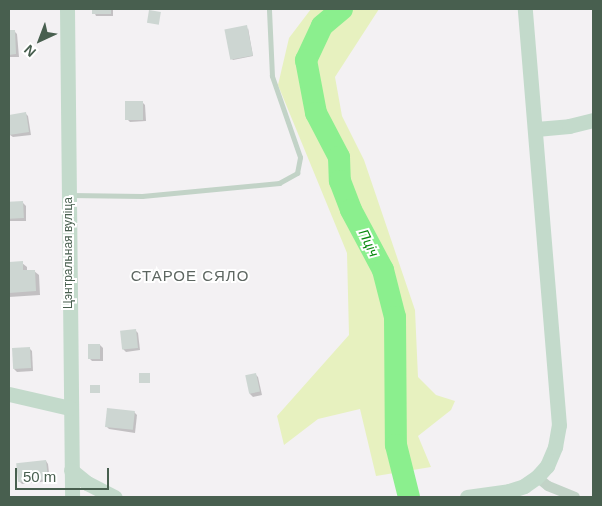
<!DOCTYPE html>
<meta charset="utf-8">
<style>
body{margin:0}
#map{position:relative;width:602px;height:506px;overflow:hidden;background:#f3f1f3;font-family:Helvetica,sans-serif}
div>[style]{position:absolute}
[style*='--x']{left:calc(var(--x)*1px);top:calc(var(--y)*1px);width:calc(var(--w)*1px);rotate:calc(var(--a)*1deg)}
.green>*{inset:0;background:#e7f1bf}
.shadow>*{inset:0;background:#0003;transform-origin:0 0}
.river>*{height:22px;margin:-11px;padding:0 11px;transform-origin:11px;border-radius:11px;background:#8bef8e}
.building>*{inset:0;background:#cdd6d2;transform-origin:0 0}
.lane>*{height:5px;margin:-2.5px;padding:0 2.5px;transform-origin:2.5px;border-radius:2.5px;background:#c2d3c7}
.street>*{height:10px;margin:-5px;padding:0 5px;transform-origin:5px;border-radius:5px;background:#c2d3c7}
.secondary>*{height:15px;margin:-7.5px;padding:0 7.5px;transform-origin:7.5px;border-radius:7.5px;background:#c3dacb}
span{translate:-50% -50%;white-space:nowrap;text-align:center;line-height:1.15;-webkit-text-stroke:4px #fff;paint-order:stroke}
.street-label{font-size:12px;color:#485f4f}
.water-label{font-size:14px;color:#0a8a0f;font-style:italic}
.quarter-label{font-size:15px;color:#5d6661;letter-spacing:1px}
.frame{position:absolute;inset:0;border:10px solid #485f4f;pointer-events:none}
.north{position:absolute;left:15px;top:15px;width:50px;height:50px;-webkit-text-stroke:4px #fff;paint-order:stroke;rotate:223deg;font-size:14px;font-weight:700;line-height:20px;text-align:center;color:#485f4f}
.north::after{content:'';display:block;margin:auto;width:18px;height:22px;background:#485f4f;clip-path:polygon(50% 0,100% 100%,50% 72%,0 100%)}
.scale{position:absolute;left:15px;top:468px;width:94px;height:22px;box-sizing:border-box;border:2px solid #485f4f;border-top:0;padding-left:6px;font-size:15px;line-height:18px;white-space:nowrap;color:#485f4f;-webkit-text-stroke:4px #fff;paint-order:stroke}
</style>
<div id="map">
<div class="green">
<i style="clip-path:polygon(311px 9px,379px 9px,335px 77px,342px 116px,364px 160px,415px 310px,418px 377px,436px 395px,455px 401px,451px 410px,418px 436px,431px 467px,376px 476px,360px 409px,318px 419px,284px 445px,277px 416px,349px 335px,347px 253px,278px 85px,289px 38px)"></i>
</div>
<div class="shadow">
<i style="clip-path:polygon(93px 9px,113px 9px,113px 16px,96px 16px)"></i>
<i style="left:126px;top:9px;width:15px;height:1px"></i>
<i style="clip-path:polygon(248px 28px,253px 56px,233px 60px,232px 59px)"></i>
<i style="clip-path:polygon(14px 31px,17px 34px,19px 57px,9px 57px,9px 32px)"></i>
<i style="clip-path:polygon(142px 102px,145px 105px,146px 121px,130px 122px,127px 119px)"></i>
<i style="clip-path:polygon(26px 114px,28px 116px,31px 135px,13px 137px,10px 135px,9px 116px)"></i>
<i style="clip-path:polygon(9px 203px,23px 203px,26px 206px,26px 221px,9px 221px)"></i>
<i style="clip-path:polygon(9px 263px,22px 263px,27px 267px,27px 271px,34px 271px,39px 275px,40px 295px,9px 297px)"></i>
<i style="clip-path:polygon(135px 330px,138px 333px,140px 350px,126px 352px,123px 349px)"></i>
<i style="clip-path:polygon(100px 345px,103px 348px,103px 361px,92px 361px,89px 358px)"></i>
<i style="clip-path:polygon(29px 348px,32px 351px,33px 371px,17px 372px,14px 369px)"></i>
<i style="clip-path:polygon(256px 375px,258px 377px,262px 395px,253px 397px,250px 394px)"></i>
<i style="clip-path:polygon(134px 412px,137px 415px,135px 433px,109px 429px,106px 426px)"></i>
<i style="clip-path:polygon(46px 461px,48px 464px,50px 481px,22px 484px,19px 481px)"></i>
</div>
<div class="river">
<i style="--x:342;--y:9;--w:26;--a:140"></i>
<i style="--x:322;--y:26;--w:38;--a:115"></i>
<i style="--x:306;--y:60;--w:54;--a:79.3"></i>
<i style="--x:316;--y:113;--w:50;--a:62.4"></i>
<i style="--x:339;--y:157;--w:24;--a:88"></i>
<i style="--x:340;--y:181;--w:31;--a:69"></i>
<i style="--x:351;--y:210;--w:68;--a:61.9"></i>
<i style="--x:383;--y:270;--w:49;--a:75.7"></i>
<i style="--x:395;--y:317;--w:128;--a:89.6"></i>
<i style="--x:396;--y:445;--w:54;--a:76"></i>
</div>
<div class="building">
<i style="left:92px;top:9px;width:19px;height:5px"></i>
<i style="left:149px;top:10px;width:12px;height:13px;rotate:9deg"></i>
<i style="left:247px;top:25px;width:31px;height:23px;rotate:79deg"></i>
<i style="clip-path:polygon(9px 30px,15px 30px,16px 54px,9px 55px)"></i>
<i style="left:125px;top:101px;width:18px;height:19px"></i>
<i style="clip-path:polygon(26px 112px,29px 132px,9px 135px,9px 115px)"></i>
<i style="left:23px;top:201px;width:17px;height:14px;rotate:87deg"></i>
<i style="clip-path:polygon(23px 261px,23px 270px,35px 270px,36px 291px,9px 293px,9px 262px)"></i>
<i style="left:136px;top:329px;width:19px;height:16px;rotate:84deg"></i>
<i style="left:88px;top:344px;width:12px;height:15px"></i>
<i style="left:30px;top:347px;width:21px;height:18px;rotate:87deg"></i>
<i style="left:150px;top:373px;width:10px;height:11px;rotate:90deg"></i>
<i style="left:256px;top:373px;width:19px;height:11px;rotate:78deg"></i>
<i style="left:90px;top:385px;width:10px;height:8px"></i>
<i style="left:107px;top:408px;width:28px;height:19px;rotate:6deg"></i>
<i style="left:46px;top:460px;width:19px;height:30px;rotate:84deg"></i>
</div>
<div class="lane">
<i style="--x:70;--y:195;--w:72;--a:0.8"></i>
<i style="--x:142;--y:196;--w:138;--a:-5.4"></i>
<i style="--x:279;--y:183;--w:21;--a:-29"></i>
<i style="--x:297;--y:173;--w:16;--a:-79"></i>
<i style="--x:300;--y:157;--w:86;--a:-109.1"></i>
<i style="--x:272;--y:76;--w:67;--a:-92.6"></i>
</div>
<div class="street">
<i style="--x:537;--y:477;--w:14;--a:39"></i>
<i style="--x:548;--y:486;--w:29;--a:22"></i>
</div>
<div class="secondary">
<i style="--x:67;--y:9;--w:488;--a:89.4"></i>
<i style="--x:536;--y:129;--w:33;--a:-5"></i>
<i style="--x:569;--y:126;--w:25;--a:-14"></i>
<i style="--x:9;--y:394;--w:63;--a:12.9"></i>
<i style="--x:71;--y:470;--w:21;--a:39"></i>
<i style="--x:87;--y:483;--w:31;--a:27"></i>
<i style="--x:467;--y:497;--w:42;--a:-8.1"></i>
<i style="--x:509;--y:491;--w:16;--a:-18"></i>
<i style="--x:524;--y:486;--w:16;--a:-35"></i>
<i style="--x:537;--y:477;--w:15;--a:-48"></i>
<i style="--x:547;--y:466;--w:21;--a:-67"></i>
<i style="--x:555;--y:447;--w:22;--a:-80"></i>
<i style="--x:559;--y:425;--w:417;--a:-94.7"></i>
</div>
<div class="street-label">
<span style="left:69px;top:253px;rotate:-90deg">Цэнтральная вуліца</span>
</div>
<div class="water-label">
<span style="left:369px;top:243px;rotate:64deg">Пціч</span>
</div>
<div class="quarter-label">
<span style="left:190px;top:276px">СТАРОЕ СЯЛО</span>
</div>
<div class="frame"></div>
<div class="north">N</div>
<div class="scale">50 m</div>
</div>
